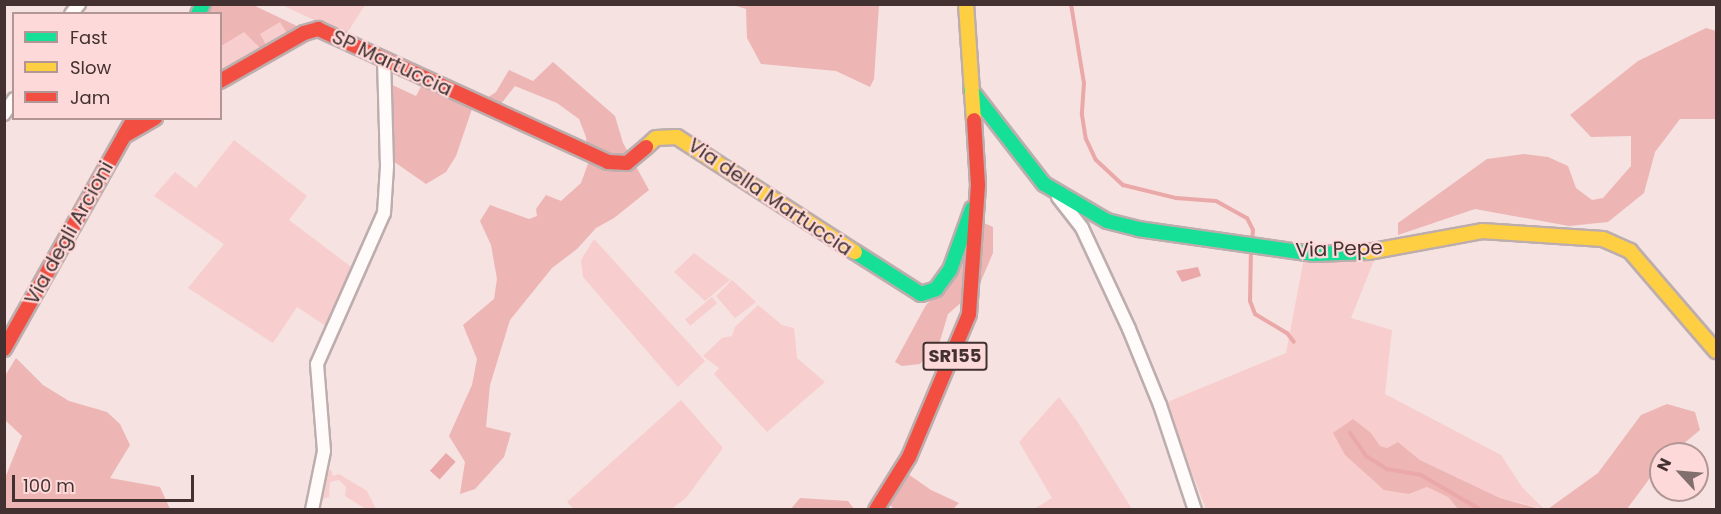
<!DOCTYPE html>
<style>
body{margin:0}
#map{position:relative;width:1721px;height:514px;overflow:hidden;background:#f5e2e1;font-family:Poppins,sans-serif}
div>[style]{position:absolute}
[style*='--x']{left:calc(var(--x)*1px);top:calc(var(--y)*1px);width:calc(var(--w)*1px);rotate:calc(var(--a)*1deg)}
.green>*{inset:0;background:#f7cecd;transform-origin:0 0}
.forest>*{inset:0;background:#edb5b4}
.water>*{inset:0;background:#eaa9a8;transform-origin:0 0}
.stream>*{height:4px;margin:-2px;padding:0 2px;transform-origin:2px;border-radius:2px;background:#eaa9a8}
.roads{filter:drop-shadow(2px 0 #bdadad) drop-shadow(-2px 0 #bdadad) drop-shadow(0 2px #bdadad) drop-shadow(0 -2px #bdadad)}
.street>*{height:12px;margin:-6px;padding:0 6px;transform-origin:6px;border-radius:6px;background:#fefbfa}
.fast>*{height:14px;margin:-7px;padding:0 7px;transform-origin:7px;border-radius:7px;background:#16e098}
.slow>*{height:14px;margin:-7px;padding:0 7px;transform-origin:7px;border-radius:7px;background:#ffcf43}
.jam>*{height:14px;margin:-7px;padding:0 7px;transform-origin:7px;border-radius:7px;background:#f24e42}
span{translate:-50% -50%;white-space:nowrap;text-align:center;line-height:1.15;-webkit-text-stroke:4.5px #fddad9;paint-order:stroke}
.shield-label span{padding:2px 4px;background:#fddad9;border:2px solid;border-radius:4px;-webkit-text-stroke-width:0}
.shield-label{font-size:18px;color:#423130;font-weight:700}
.street-label{font-size:20px;color:#423130}
.frame{position:absolute;inset:0;border:6px solid #423130;pointer-events:none}
.legend{position:absolute;left:12px;top:12px;width:210px;height:108px;box-sizing:border-box;background:#fddad9;border:2px solid #b29695;margin:0;padding:8px 10px;list-style:none;font-size:18px;color:#423130}
.legend li{display:flex;align-items:center;gap:12px;height:30px}
.legend b{width:30px;border:2px solid #b29695}
.north{position:absolute;left:1649px;top:442px;width:60px;height:60px;box-sizing:border-box;background:#fddad9;border:2px solid #b29695;border-radius:50%;rotate:296deg;font-size:16px;font-weight:700;line-height:24px;text-align:center;color:#423130}
.north::after{content:'';display:block;margin:auto;width:21px;height:27px;background:#816f6e;clip-path:polygon(50% 0,100% 100%,50% 72%,0 100%)}
.scale{position:absolute;left:12px;top:475px;width:182px;height:27px;box-sizing:border-box;border:3px solid #423130;border-top:0;padding-left:8px;font-size:18px;line-height:21px;white-space:nowrap;color:#423130;-webkit-text-stroke:4px #fddad9;paint-order:stroke}
</style>
<div id="map">
<div class="green">
<i style="clip-path:polygon(253px 5px,301px 28px,221px 75px,220px 14px)"></i>
<i style="clip-path:polygon(282px 5px,365px 5px,346px 35px)"></i>
<i style="clip-path:polygon(234px 140px,307px 196px,289px 220px,354px 269px,326px 326px,297px 307px,273px 343px,188px 288px,224px 244px,154px 196px,175px 172px,196px 188px)"></i>
<i style="clip-path:polygon(594px 239px,705px 361px,678px 387px,583px 277px,581px 260px)"></i>
<i style="clip-path:polygon(694px 253px,730px 280px,705px 301px,674px 272px)"></i>
<i style="clip-path:polygon(1377px 253px,1351px 318px,1392px 330px,1385px 394px,1501px 455px,1522px 487px,1544px 509px,1500px 498px,1420px 460px,1398px 442px,1387px 448px,1379px 446px,1371px 433px,1345px 455px,1409px 494px,1427px 487px,1448px 497px,1458px 509px,1206px 509px,1165px 403px,1286px 353px,1304px 258px)"></i>
<i style="clip-path:polygon(732px 280px,756px 302px,735px 318px,716px 296px)"></i>
<i style="left:712px;top:297px;width:8px;height:35px;rotate:50deg"></i>
<i style="clip-path:polygon(758px 305px,782px 325px,794px 328px,797px 358px,825px 382px,767px 432px,714px 374px,719px 368px,703px 356px,722px 338px,732px 336px,735px 327px)"></i>
<i style="clip-path:polygon(1059px 397px,1077px 421px,1132px 509px,1034px 509px,1052px 498px,1019px 442px)"></i>
<i style="clip-path:polygon(681px 400px,723px 448px,686px 498px,670px 510px,574px 509px,567px 502px)"></i>
<i style="clip-path:polygon(331px 469px,333px 476px,339px 474px,367px 491px,376px 509px,366px 509px,345px 496px,346px 487px,339px 480px,330px 482px,329px 497px,319px 500px,324px 476px)"></i>
</div>
<div class="forest">
<i style="clip-path:polygon(209px 5px,253px 5px,301px 28px,288px 35px,280px 22px,260px 34px,267px 47px,262px 50px,244px 32px,221px 46px,220px 14px,204px 14px)"></i>
<i style="clip-path:polygon(733px 5px,879px 5px,874px 79px,870px 87px,836px 71px,761px 64px,747px 38px,746px 9px)"></i>
<i style="clip-path:polygon(1706px 28px,1716px 31px,1716px 119px,1680px 119px,1655px 152px,1644px 193px,1608px 222px,1569px 226px,1475px 209px,1398px 235px,1398px 223px,1487px 159px,1524px 154px,1548px 157px,1568px 166px,1576px 188px,1592px 200px,1603px 198px,1631px 166px,1631px 136px,1591px 137px,1570px 115px,1638px 61px)"></i>
<i style="clip-path:polygon(553px 62px,615px 116px,623px 143px,649px 190px,614px 218px,596px 228px,577px 249px,552px 268px,510px 320px,490px 385px,486px 427px,511px 433px,504px 457px,475px 489px,460px 494px,465px 462px,449px 436px,472px 385px,477px 359px,463px 325px,494px 299px,497px 279px,491px 245px,480px 221px,490px 205px,529px 219px,537px 216px,536px 209px,546px 195px,561px 201px,581px 183px,589px 161px,586px 137px,579px 119px,557px 103px,515px 86px,500px 105px,487px 98px,496px 92px,509px 70px,533px 81px)"></i>
<i style="clip-path:polygon(388px 83px,416px 96px,423px 83px,473px 106px,456px 156px,446px 172px,426px 184px,393px 161px)"></i>
<i style="clip-path:polygon(984px 223px,993px 227px,993px 253px,978px 288px,948px 314px,940px 341px,920px 364px,902px 366px,895px 362px,926px 305px,952px 279px,968px 240px)"></i>
<i style="clip-path:polygon(16px 358px,43px 385px,69px 401px,107px 412px,120px 424px,130px 445px,110px 478px,160px 487px,170px 509px,5px 509px,5px 478px,22px 436px,5px 420px,5px 376px)"></i>
<i style="clip-path:polygon(1667px 404px,1695px 412px,1700px 430px,1671px 454px,1661px 454px,1661px 463px,1627px 509px,1548px 509px,1598px 473px,1641px 415px)"></i>
<i style="clip-path:polygon(1353px 419px,1371px 433px,1380px 446px,1387px 448px,1398px 442px,1420px 460px,1500px 498px,1540px 509px,1458px 509px,1448px 497px,1427px 487px,1409px 494px,1384px 490px,1345px 455px,1333px 433px)"></i>
<i style="clip-path:polygon(908px 474px,931px 490px,959px 503px,953px 509px,895px 510px,888px 503px)"></i>
<i style="clip-path:polygon(800px 498px,848px 501px,854px 509px,791px 509px)"></i>
</div>
<div class="water">
<i style="clip-path:polygon(1198px 267px,1201px 276px,1182px 282px,1176px 271px)"></i>
<i style="left:446px;top:453px;width:13px;height:24px;rotate:42deg"></i>
</div>
<div class="stream">
<i style="--x:1071;--y:4;--w:80;--a:80.7"></i>
<i style="--x:1084;--y:83;--w:32;--a:94"></i>
<i style="--x:1082;--y:115;--w:24;--a:81"></i>
<i style="--x:1086;--y:139;--w:23;--a:65"></i>
<i style="--x:1096;--y:160;--w:37;--a:43"></i>
<i style="--x:1123;--y:185;--w:55;--a:13.8"></i>
<i style="--x:1176;--y:198;--w:40;--a:4.3"></i>
<i style="--x:1216;--y:201;--w:35;--a:29"></i>
<i style="--x:1247;--y:218;--w:13;--a:63"></i>
<i style="--x:1253;--y:230;--w:11;--a:95"></i>
<i style="--x:1251;--y:248;--w:53;--a:91.1"></i>
<i style="--x:1250;--y:301;--w:14;--a:69"></i>
<i style="--x:1255;--y:314;--w:37;--a:31"></i>
<i style="--x:1287;--y:333;--w:11;--a:52"></i>
<i style="--x:1350;--y:433;--w:28;--a:55"></i>
<i style="--x:1366;--y:456;--w:25;--a:32"></i>
<i style="--x:1387;--y:469;--w:35;--a:10"></i>
<i style="--x:1421;--y:475;--w:69;--a:30.3"></i>
</div>
<div class="roads">
<div class="street">
<i style="--x:71;--y:14;--w:13;--a:-51"></i>
<i style="--x:4;--y:114;--w:18;--a:-56"></i>
<i style="--x:1058;--y:197;--w:39;--a:52"></i>
<i style="--x:1082;--y:228;--w:111;--a:65"></i>
<i style="--x:1129;--y:329;--w:82;--a:67.8"></i>
<i style="--x:1160;--y:405;--w:111;--a:71.6"></i>
<i style="--x:312;--y:510;--w:60;--a:-78.5"></i>
<i style="--x:324;--y:451;--w:87;--a:-94.6"></i>
<i style="--x:317;--y:364;--w:165;--a:-66.1"></i>
<i style="--x:384;--y:213;--w:47;--a:-86.3"></i>
<i style="--x:387;--y:166;--w:107;--a:-91.6"></i>
</div>
<div class="fast">
<i style="--x:198;--y:14;--w:11;--a:-63"></i>
<i style="--x:971;--y:90;--w:119;--a:52.2"></i>
<i style="--x:1044;--y:184;--w:73;--a:30.4"></i>
<i style="--x:1107;--y:221;--w:32;--a:14"></i>
<i style="--x:1138;--y:229;--w:178;--a:8.1"></i>
<i style="--x:1314;--y:254;--w:54;--a:-2.1"></i>
<i style="--x:855;--y:252;--w:78;--a:32.5"></i>
<i style="--x:921;--y:294;--w:16;--a:-18"></i>
<i style="--x:936;--y:289;--w:24;--a:-54"></i>
<i style="--x:950;--y:270;--w:65;--a:-70.2"></i>
</div>
<div class="slow">
<i style="--x:966;--y:4;--w:116;--a:86.1"></i>
<i style="--x:646;--y:147;--w:13;--a:-42"></i>
<i style="--x:656;--y:138;--w:21;--a:-3"></i>
<i style="--x:677;--y:137;--w:212;--a:32.9"></i>
<i style="--x:1368;--y:252;--w:116;--a:-10.4"></i>
<i style="--x:1482;--y:231;--w:121;--a:3.8"></i>
<i style="--x:1603;--y:239;--w:30;--a:24"></i>
<i style="--x:1630;--y:251;--w:132;--a:49.3"></i>
</div>
<div class="jam">
<i style="--x:220;--y:81;--w:97;--a:-29.7"></i>
<i style="--x:304;--y:33;--w:15;--a:-16"></i>
<i style="--x:318;--y:29;--w:319;--a:24.6"></i>
<i style="--x:608;--y:162;--w:19;--a:3"></i>
<i style="--x:627;--y:163;--w:25;--a:-40"></i>
<i style="--x:124;--y:136;--w:36;--a:-30"></i>
<i style="--x:4;--y:349;--w:265;--a:-60.6"></i>
<i style="--x:876;--y:510;--w:62;--a:-58.1"></i>
<i style="--x:909;--y:457;--w:155;--a:-67.2"></i>
<i style="--x:969;--y:314;--w:129;--a:-86"></i>
<i style="--x:978;--y:185;--w:65;--a:-93.5"></i>
</div>
</div>
<div class="shield-label">
<span style="left:955px;top:356px">SR155</span>
</div>
<div class="street-label">
<span style="left:392px;top:63px;rotate:25deg">SP Martuccia</span>
<span style="left:770px;top:197px;rotate:34deg">Via della Martuccia</span>
<span style="left:69px;top:233px;rotate:-61deg">Via degli Arcioni</span>
<span style="left:1339px;top:249px;rotate:-2deg">Via Pepe</span>
</div>
<div class="frame"></div>
<ul class="legend">
<li><b style="height:8px;background:#16e098"></b>Fast</li>
<li><b style="height:8px;background:#ffcf43"></b>Slow</li>
<li><b style="height:8px;background:#f24e42"></b>Jam</li>
</ul>
<div class="north">N</div>
<div class="scale">100 m</div>
</div>
